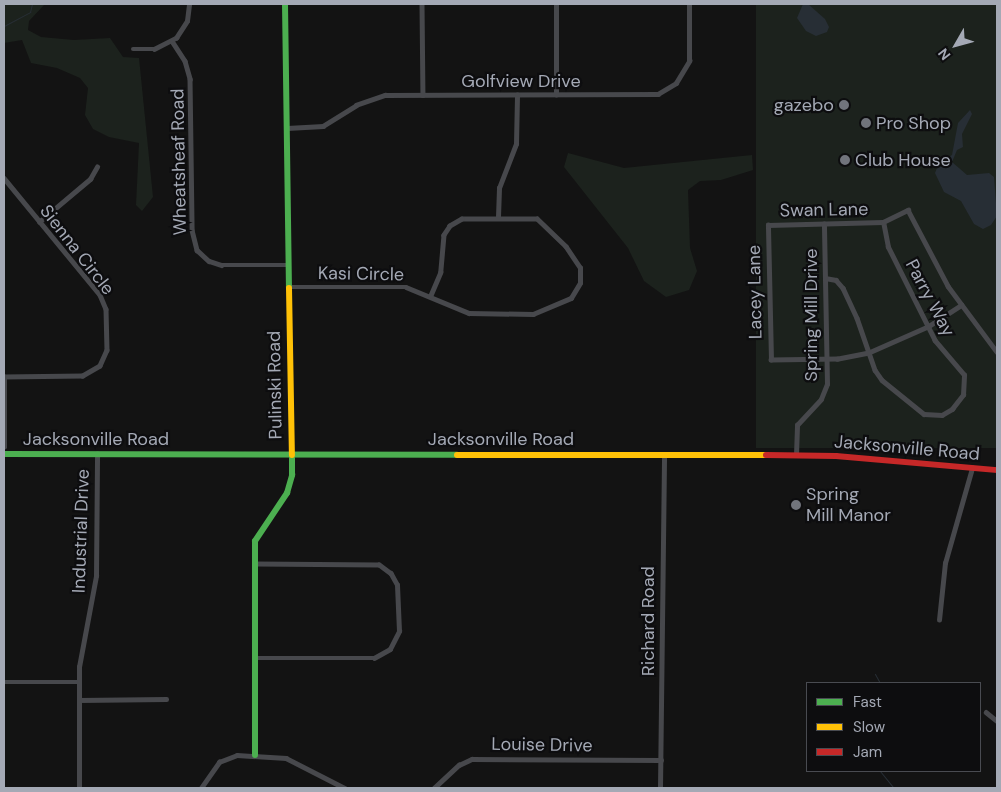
<!DOCTYPE html>
<style>
body{margin:0}
#map{position:relative;width:1001px;height:792px;overflow:hidden;background:#131313;font-family:"DM Sans",sans-serif}
div>[style]{position:absolute}
[style*='--x']{left:calc(var(--x)*1px);top:calc(var(--y)*1px);width:calc(var(--w)*1px);rotate:calc(var(--a)*1deg)}
.green>*{inset:0;background:#1c221d;transform-origin:0 0}
.water>*{inset:0;background:#272e35}
.stream>*{height:1px;margin:-0.5px;padding:0 0.5px;transform-origin:0.5px;border-radius:0.5px;background:#272e35}
.street>*{height:4.5px;margin:-2.25px;padding:0 2.25px;transform-origin:2.25px;border-radius:2.25px;background:#47484c}
.fast>*{height:6px;margin:-3px;padding:0 3px;transform-origin:3px;border-radius:3px;background:#4caf50}
.slow>*{height:6px;margin:-3px;padding:0 3px;transform-origin:3px;border-radius:3px;background:#ffc107}
.jam>*{height:6px;margin:-3px;padding:0 3px;transform-origin:3px;border-radius:3px;background:#c62828}
.dots>*{width:14px;height:14px;translate:-50% -50%;box-sizing:border-box;border:2px solid #0d0d0f;border-radius:50%}
span{translate:-50% -50%;white-space:nowrap;text-align:center;line-height:1.15;-webkit-text-stroke:4.5px #0d0d0f;paint-order:stroke}
.street-label{font-size:18px;color:#a4a9b5}
.poi-label{font-size:18px;color:#a4a9b5}
.right{translate:-100% -50%;text-align:right}
.left{translate:0 -50%;text-align:left}
.frame{position:absolute;inset:0;border:5px solid #a4a9b5;pointer-events:none}
.legend{position:absolute;left:806px;top:682px;width:175px;height:90px;box-sizing:border-box;background:#0d0d0f;border:1px solid #494b51;margin:0;padding:6px 9px;list-style:none;font-size:15px;color:#a4a9b5}
.legend li{display:flex;align-items:center;gap:10px;height:25px}
.legend b{width:25px;border:1px solid #494b51}
.north{position:absolute;left:931px;top:20px;width:50px;height:50px;-webkit-text-stroke:4px #0d0d0f;paint-order:stroke;rotate:232deg;font-size:14px;font-weight:700;line-height:20px;text-align:center;color:#a4a9b5}
.north::after{content:'';display:block;margin:auto;width:18px;height:22px;background:#a4a9b5;clip-path:polygon(50% 0,100% 100%,50% 72%,0 100%)}
</style>
<div id="map">
<div class="green">
<i style="clip-path:polygon(4px 4px,45px 4px,29px 21px,28px 30px,41px 37px,74px 40px,110px 38px,123px 57px,139px 58px,153px 197px,142px 211px,136px 205px,139px 143px,109px 137px,93px 129px,85px 115px,88px 88px,80px 78px,57px 68px,31px 63px,22px 40px,4px 43px)"></i>
<i style="left:756px;top:4px;width:241px;height:444px"></i>
<i style="clip-path:polygon(568px 153px,624px 168px,752px 155px,753px 170px,721px 180px,700px 181px,688px 190px,690px 248px,697px 271px,689px 290px,666px 297px,644px 281px,628px 248px,564px 167px)"></i>
</div>
<div class="water">
<i style="clip-path:polygon(803px 4px,808px 4px,825px 19px,829px 27px,827px 32px,816px 36px,806px 31px,797px 18px)"></i>
<i style="clip-path:polygon(970px 110px,972px 114px,962px 134px,963px 147px,957px 150px,952px 162px,967px 175px,989px 173px,994px 177px,997px 216px,991px 225px,983px 229px,974px 224px,961px 201px,944px 192px,935px 173px,939px 163px,952px 155px,958px 123px)"></i>
</div>
<div class="stream">
<i style="--x:4;--y:26;--w:30;--a:-28"></i>
<i style="--x:30;--y:12;--w:8;--a:-76"></i>
<i style="--x:875;--y:674;--w:10;--a:61"></i>
<i style="--x:880;--y:771;--w:22;--a:51"></i>
</div>
<div class="street">
<i style="--x:422;--y:4;--w:91;--a:89.4"></i>
<i style="--x:172;--y:41;--w:24;--a:57"></i>
<i style="--x:185;--y:61;--w:19;--a:74"></i>
<i style="--x:190;--y:79;--w:151;--a:89.2"></i>
<i style="--x:192;--y:230;--w:21;--a:76"></i>
<i style="--x:197;--y:250;--w:16;--a:43"></i>
<i style="--x:209;--y:261;--w:13;--a:18"></i>
<i style="--x:221;--y:265;--w:68;--a:0"></i>
<i style="--x:133;--y:49;--w:21;--a:0"></i>
<i style="--x:154;--y:49;--w:25;--a:-27"></i>
<i style="--x:176;--y:38;--w:20;--a:-57"></i>
<i style="--x:187;--y:21;--w:17;--a:-83"></i>
<i style="--x:556;--y:95;--w:91;--a:-90"></i>
<i style="--x:287;--y:128;--w:36;--a:-3"></i>
<i style="--x:323;--y:126;--w:39;--a:-32"></i>
<i style="--x:356;--y:105;--w:31;--a:-19"></i>
<i style="--x:385;--y:95;--w:273;--a:-0.2"></i>
<i style="--x:658;--y:94;--w:21;--a:-31"></i>
<i style="--x:676;--y:83;--w:26;--a:-59"></i>
<i style="--x:689;--y:61;--w:57;--a:-90"></i>
<i style="--x:4;--y:178;--w:151;--a:50.6"></i>
<i style="--x:100;--y:295;--w:15;--a:67"></i>
<i style="--x:106;--y:309;--w:41;--a:88.6"></i>
<i style="--x:107;--y:350;--w:17;--a:114"></i>
<i style="--x:100;--y:366;--w:20;--a:150"></i>
<i style="--x:83;--y:376;--w:79;--a:179.3"></i>
<i style="--x:498;--y:217;--w:29;--a:-88"></i>
<i style="--x:499;--y:188;--w:47;--a:-68.9"></i>
<i style="--x:516;--y:144;--w:49;--a:-88.8"></i>
<i style="--x:39;--y:222;--w:67;--a:-40.1"></i>
<i style="--x:90;--y:179;--w:14;--a:-60"></i>
<i style="--x:825;--y:278;--w:11;--a:10"></i>
<i style="--x:836;--y:280;--w:11;--a:49"></i>
<i style="--x:843;--y:288;--w:33;--a:65"></i>
<i style="--x:857;--y:318;--w:55;--a:70.9"></i>
<i style="--x:875;--y:370;--w:12;--a:55"></i>
<i style="--x:882;--y:380;--w:54;--a:39"></i>
<i style="--x:924;--y:414;--w:18;--a:3"></i>
<i style="--x:942;--y:415;--w:12;--a:-31"></i>
<i style="--x:952;--y:409;--w:18;--a:-52"></i>
<i style="--x:963;--y:395;--w:20;--a:-87"></i>
<i style="--x:964;--y:375;--w:45;--a:-130.5"></i>
<i style="--x:935;--y:341;--w:105;--a:-116.6"></i>
<i style="--x:888;--y:247;--w:25;--a:-101"></i>
<i style="--x:289;--y:287;--w:117;--a:0"></i>
<i style="--x:406;--y:287;--w:68;--a:22.4"></i>
<i style="--x:469;--y:313;--w:64;--a:0.9"></i>
<i style="--x:533;--y:314;--w:41;--a:-22.8"></i>
<i style="--x:571;--y:298;--w:17;--a:-59"></i>
<i style="--x:580;--y:283;--w:15;--a:-90"></i>
<i style="--x:580;--y:268;--w:25;--a:-124"></i>
<i style="--x:566;--y:247;--w:40;--a:-136"></i>
<i style="--x:537;--y:219;--w:75;--a:180"></i>
<i style="--x:462;--y:219;--w:14;--a:150"></i>
<i style="--x:450;--y:226;--w:11;--a:124"></i>
<i style="--x:444;--y:235;--w:37;--a:95"></i>
<i style="--x:441;--y:272;--w:26;--a:113"></i>
<i style="--x:962;--y:305;--w:40;--a:147.1"></i>
<i style="--x:928;--y:327;--w:64;--a:156.2"></i>
<i style="--x:869;--y:353;--w:32;--a:169"></i>
<i style="--x:838;--y:359;--w:67;--a:179.1"></i>
<i style="--x:771;--y:360;--w:135;--a:-91.3"></i>
<i style="--x:768;--y:225;--w:115;--a:-1.5"></i>
<i style="--x:883;--y:222;--w:28;--a:-26"></i>
<i style="--x:908;--y:210;--w:86;--a:62.2"></i>
<i style="--x:948;--y:286;--w:82;--a:53.4"></i>
<i style="--x:4;--y:447;--w:70;--a:-90"></i>
<i style="--x:796;--y:455;--w:30;--a:-88"></i>
<i style="--x:797;--y:425;--w:35;--a:-47"></i>
<i style="--x:821;--y:399;--w:16;--a:-68"></i>
<i style="--x:827;--y:384;--w:160;--a:-91.1"></i>
<i style="--x:939;--y:620;--w:57;--a:-84"></i>
<i style="--x:945;--y:563;--w:99;--a:-74.1"></i>
<i style="--x:255;--y:658;--w:119;--a:0"></i>
<i style="--x:374;--y:658;--w:18;--a:-29"></i>
<i style="--x:390;--y:649;--w:20;--a:-63"></i>
<i style="--x:399;--y:631;--w:46;--a:-92.5"></i>
<i style="--x:397;--y:585;--w:13;--a:-119"></i>
<i style="--x:391;--y:574;--w:15;--a:-143"></i>
<i style="--x:379;--y:565;--w:123;--a:-179.5"></i>
<i style="--x:4;--y:682;--w:75;--a:0"></i>
<i style="--x:79;--y:700;--w:87;--a:-0.7"></i>
<i style="--x:986;--y:712;--w:14;--a:39"></i>
<i style="--x:79;--y:788;--w:121;--a:-90"></i>
<i style="--x:79;--y:667;--w:93;--a:-79.4"></i>
<i style="--x:96;--y:576;--w:122;--a:-89.5"></i>
<i style="--x:201;--y:788;--w:32;--a:-55"></i>
<i style="--x:219;--y:762;--w:19;--a:-21"></i>
<i style="--x:237;--y:755;--w:49;--a:3.5"></i>
<i style="--x:286;--y:758;--w:66;--a:27"></i>
<i style="--x:434;--y:788;--w:34;--a:-43"></i>
<i style="--x:459;--y:765;--w:14;--a:-25"></i>
<i style="--x:472;--y:759;--w:189;--a:0.3"></i>
<i style="--x:660;--y:788;--w:333;--a:-89.3"></i>
</div>
<div class="fast">
<i style="--x:285;--y:4;--w:284;--a:89.2"></i>
<i style="--x:4;--y:454;--w:453;--a:0.1"></i>
<i style="--x:255;--y:755;--w:214;--a:-90"></i>
<i style="--x:255;--y:541;--w:58;--a:-56.3"></i>
<i style="--x:287;--y:493;--w:19;--a:-74"></i>
<i style="--x:292;--y:475;--w:20;--a:-90"></i>
</div>
<div class="slow">
<i style="--x:289;--y:288;--w:167;--a:89"></i>
<i style="--x:457;--y:455;--w:309;--a:0"></i>
</div>
<div class="jam">
<i style="--x:766;--y:455;--w:70;--a:0.8"></i>
<i style="--x:836;--y:456;--w:162;--a:5"></i>
</div>
<div class="dots">
<i style="left:844px;top:105px;background:#71747c"></i>
<i style="left:866px;top:123px;background:#71747c"></i>
<i style="left:845px;top:160px;background:#71747c"></i>
<i style="left:796px;top:505px;background:#71747c"></i>
</div>
<div class="street-label">
<span style="left:521px;top:81px">Golfview Drive</span>
<span style="left:179px;top:162px;rotate:-91deg">Wheatsheaf Road</span>
<span style="left:824px;top:210px;rotate:-1deg">Swan Lane</span>
<span style="left:77px;top:250px;rotate:52deg">Sienna Circle</span>
<span style="left:361px;top:274px;rotate:1deg">Kasi Circle</span>
<span style="left:755px;top:292px;rotate:-91deg">Lacey Lane</span>
<span style="left:930px;top:298px;rotate:62deg">Parry Way</span>
<span style="left:811px;top:315px;rotate:-90deg">Spring Mill Drive</span>
<span style="left:275px;top:385px;rotate:-91deg">Pulinski Road</span>
<span style="left:96px;top:439px">Jacksonville Road</span>
<span style="left:501px;top:439px">Jacksonville Road</span>
<span style="left:907px;top:448px;rotate:5deg">Jacksonville Road</span>
<span style="left:81px;top:531px;rotate:-88deg">Industrial Drive</span>
<span style="left:648px;top:621px;rotate:-90deg">Richard Road</span>
<span style="left:542px;top:745px;rotate:1deg">Louise Drive</span>
</div>
<div class="poi-label">
<span class="right" style="left:834px;top:105px">gazebo</span>
<span class="left" style="left:876px;top:123px">Pro Shop</span>
<span class="left" style="left:855px;top:160px">Club House</span>
<span class="left" style="left:806px;top:505px">Spring<br>Mill Manor</span>
</div>
<div class="frame"></div>
<ul class="legend">
<li><b style="height:6px;background:#4caf50"></b>Fast</li>
<li><b style="height:6px;background:#ffc107"></b>Slow</li>
<li><b style="height:6px;background:#c62828"></b>Jam</li>
</ul>
<div class="north">N</div>
</div>
